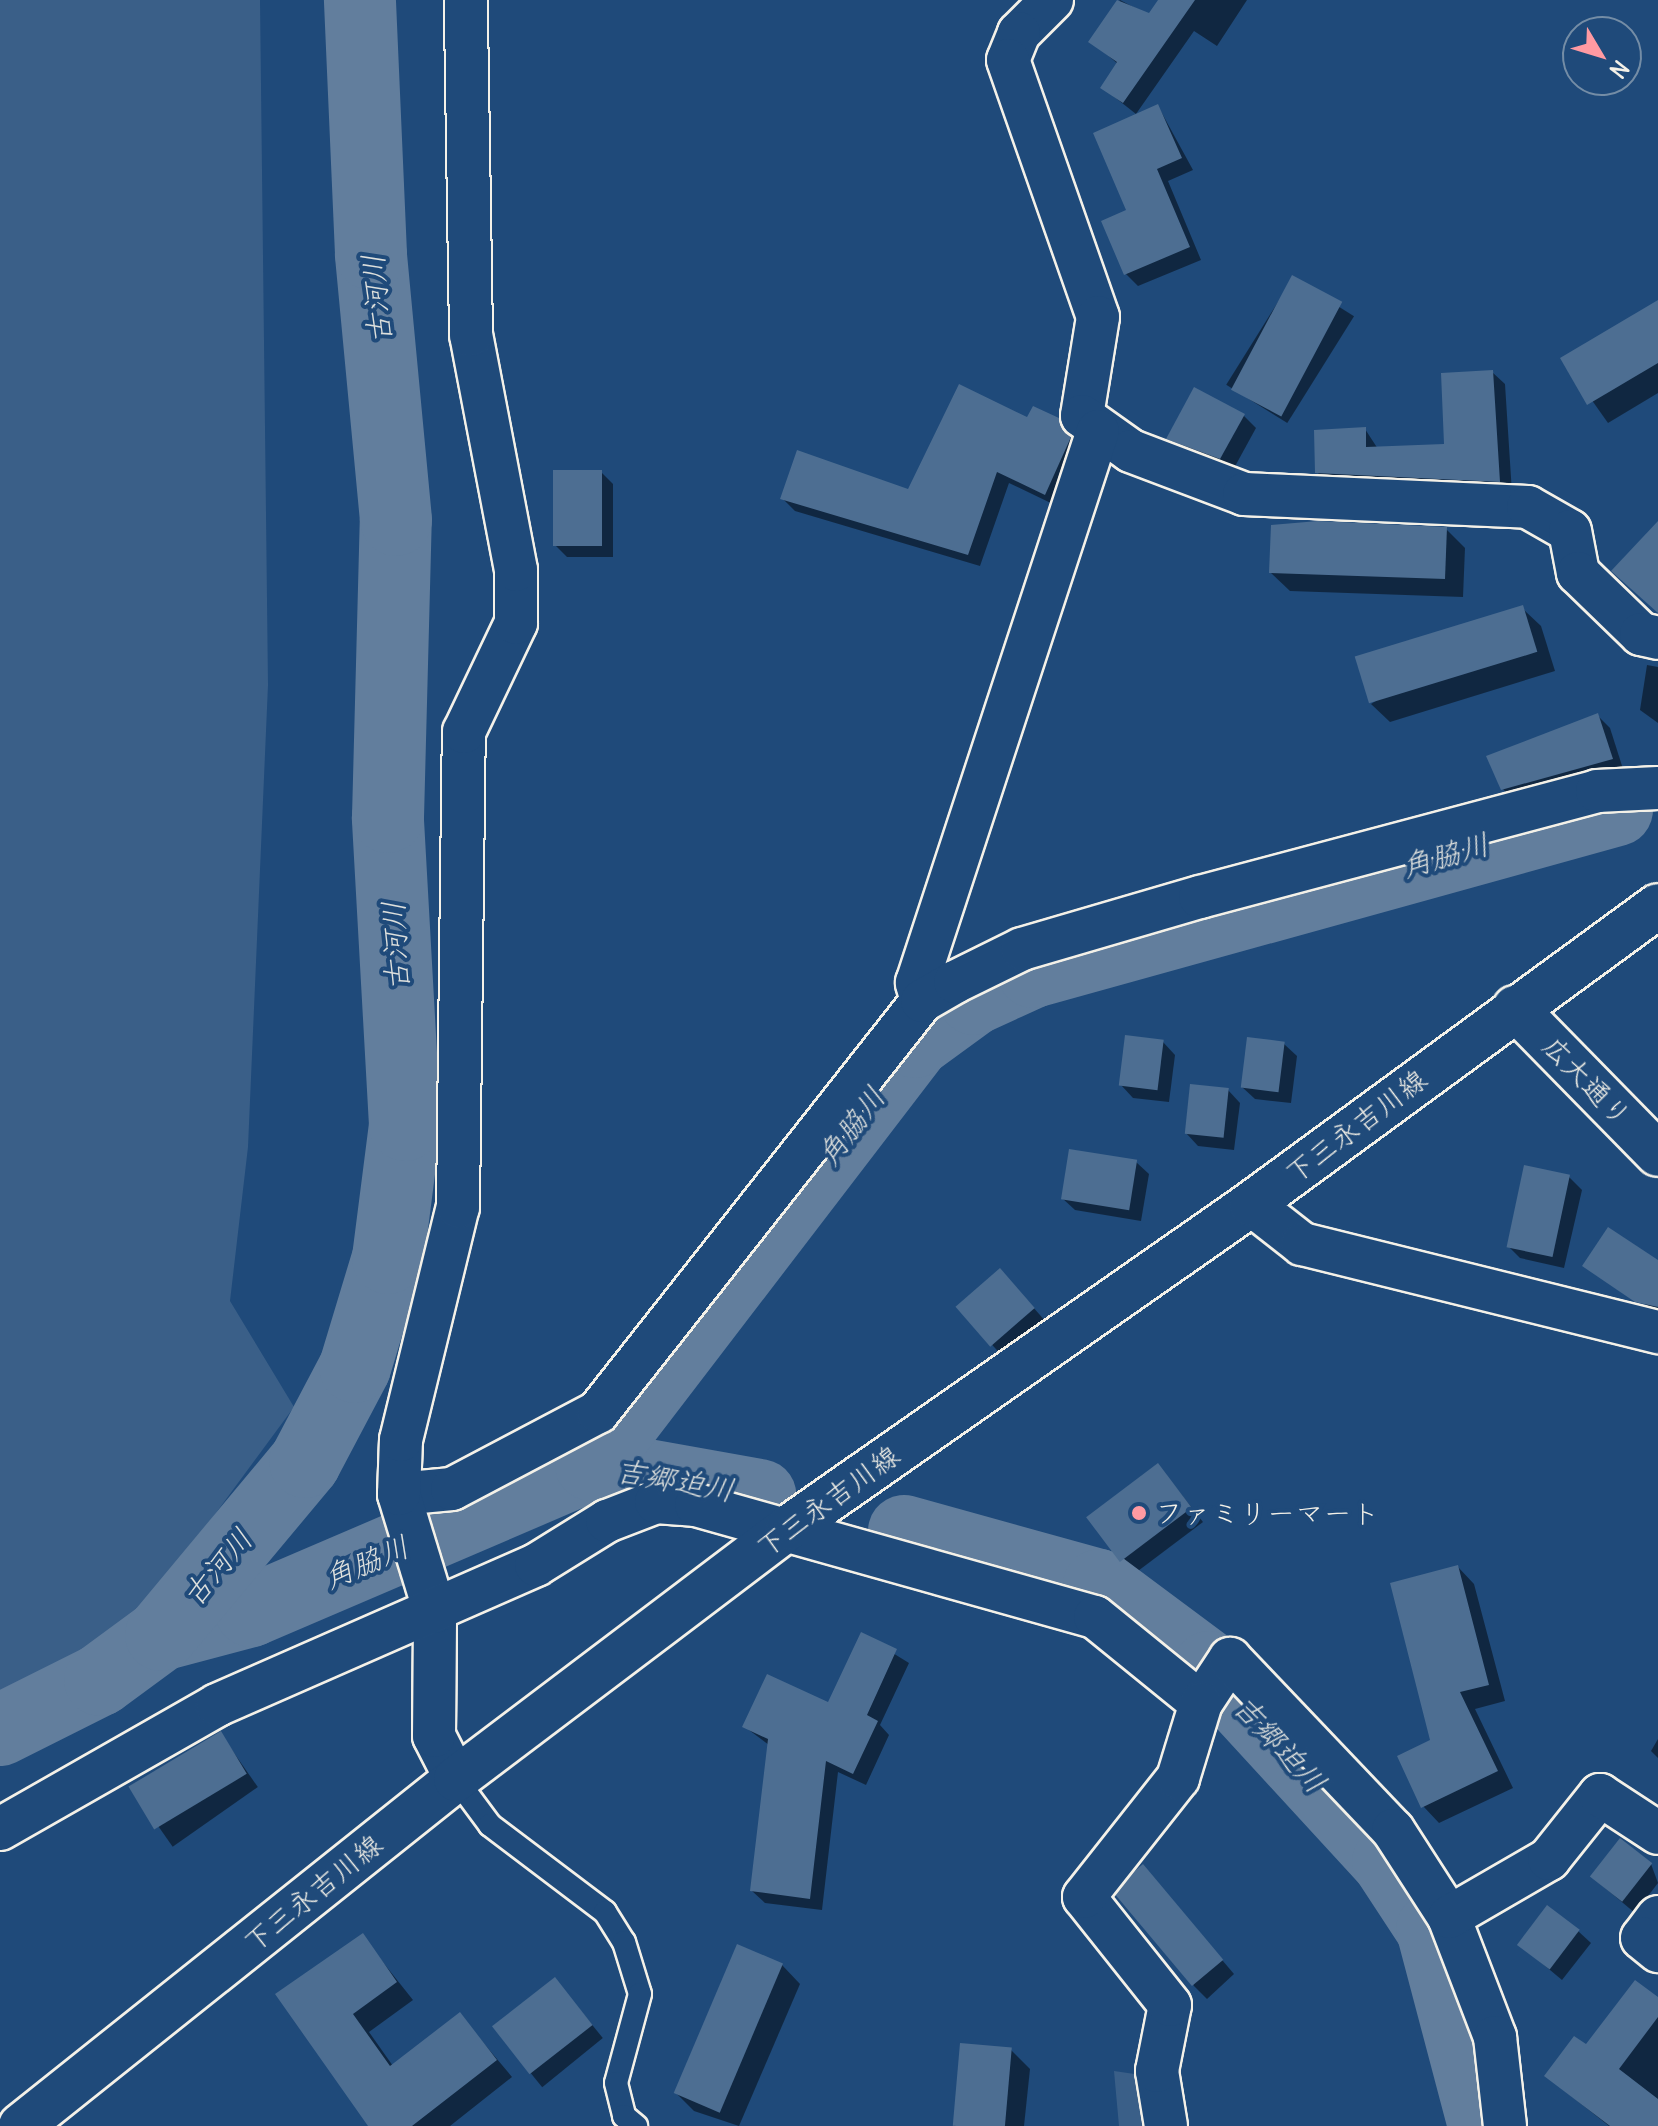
<!DOCTYPE html>
<meta charset="utf-8">
<style>
body{margin:0}
#map{position:relative;width:1658px;height:2126px;overflow:hidden;background:#1f4a7a;font-family:Delius,"Klee One",sans-serif}
div>[style]{position:absolute}
[style*='--x']{left:calc(var(--x)*1px);top:calc(var(--y)*1px);width:calc(var(--w)*1px);rotate:calc(var(--a)*1deg)}
.green>*{inset:0;background:#3a5f88}
.shadow>*{inset:0;background:#0007;transform-origin:0 0}
.river>*{height:72px;margin:-36px;padding:0 36px;transform-origin:36px;border-radius:36px;background:#627e9d}
.building>*{inset:0;background:#4d6e92;transform-origin:0 0}
.roads{filter:drop-shadow(2px 0 #f4f1e8) drop-shadow(-2px 0 #f4f1e8) drop-shadow(0 2px #f4f1e8) drop-shadow(0 -2px #f4f1e8)}
.lane>*{height:22px;margin:-11px;padding:0 11px;transform-origin:11px;border-radius:11px;background:#1f4a7a}
.street>*{height:42px;margin:-21px;padding:0 21px;transform-origin:21px;border-radius:21px;background:#1f4a7a}
.secondary>*{height:44px;margin:-22px;padding:0 22px;transform-origin:22px;border-radius:22px;background:#1f4a7a}
.dots>*{width:22px;height:22px;translate:-50% -50%;box-sizing:border-box;border:4px solid #1f4a7a;border-radius:50%}
span{translate:-50% -50%;white-space:nowrap;text-align:center;line-height:1.15;-webkit-text-stroke:8px #1f4a7a;paint-order:stroke}
.street-label{font-size:28px;color:#f4f1e8}
.poi-label{font-size:28px;color:#f4f1e8}
.left{translate:0 -50%;text-align:left}
.water-label{font-size:30px;color:#dee0dd;font-style:italic}
.north{position:absolute;left:1562px;top:16px;width:80px;height:80px;box-sizing:border-box;background:#1f4a7a;border:2px solid #748da6;border-radius:50%;rotate:128deg;font-size:22px;font-weight:700;line-height:32px;text-align:center;color:#f4f1e8}
.north::after{content:'';display:block;margin:auto;width:28px;height:36px;background:#ff9aa2;clip-path:polygon(50% 0,100% 100%,50% 72%,0 100%)}
</style>
<div id="map">
<div class="green">
<i style="clip-path:polygon(0 0,260px 0,268px 685px,248px 1147px,230px 1301px,294px 1407px,154px 1597px,81px 1661px,0 1696px)"></i>
<i style="clip-path:polygon(1114px 2071px,1148px 2076px,1154px 2126px,1119px 2126px)"></i>
</div>
<div class="shadow">
<i style="clip-path:polygon(1120px 0,1150px 16px,1160px 0,1247px 0,1217px 46px,1194px 31px,1136px 114px,1103px 88px,1118px 64px,1091px 41px)"></i>
<i style="clip-path:polygon(1158px 106px,1193px 170px,1168px 181px,1201px 260px,1138px 286px,1126px 274px)"></i>
<i style="left:1293px;top:278px;width:72px;height:126px;rotate:32deg"></i>
<i style="clip-path:polygon(1658px 302px,1658px 393px,1608px 423px,1562px 358px)"></i>
<i style="clip-path:polygon(1492px 372px,1505px 384px,1512px 493px,1330px 485px,1317px 472px,1365px 429px,1378px 449px,1446px 446px)"></i>
<i style="clip-path:polygon(1244px 416px,1256px 428px,1233px 470px,1168px 438px)"></i>
<i style="clip-path:polygon(1028px 420px,1058px 420px,1082px 451px,1057px 506px,1009px 483px,980px 566px,795px 511px,782px 498px,909px 491px)"></i>
<i style="clip-path:polygon(601px 472px,613px 484px,613px 557px,567px 557px,555px 545px)"></i>
<i style="clip-path:polygon(1446px 529px,1465px 548px,1463px 597px,1290px 591px,1271px 573px)"></i>
<i style="clip-path:polygon(1522px 608px,1541px 626px,1555px 671px,1390px 722px,1371px 704px)"></i>
<i style="clip-path:polygon(1647px 665px,1658px 667px,1658px 723px,1640px 710px)"></i>
<i style="clip-path:polygon(1598px 716px,1610px 728px,1624px 772px,1515px 802px,1503px 789px)"></i>
<i style="clip-path:polygon(1163px 1042px,1175px 1055px,1169px 1102px,1133px 1098px,1121px 1085px)"></i>
<i style="clip-path:polygon(1284px 1044px,1297px 1056px,1291px 1103px,1255px 1099px,1242px 1087px)"></i>
<i style="clip-path:polygon(1228px 1090px,1240px 1103px,1234px 1150px,1198px 1146px,1186px 1133px)"></i>
<i style="clip-path:polygon(1136px 1162px,1149px 1174px,1141px 1221px,1075px 1210px,1062px 1198px)"></i>
<i style="clip-path:polygon(1569px 1177px,1582px 1190px,1564px 1268px,1520px 1258px,1508px 1246px)"></i>
<i style="clip-path:polygon(1658px 1262px,1658px 1312px,1584px 1266px)"></i>
<i style="clip-path:polygon(1012px 1283px,1046px 1322px,1004px 1358px,959px 1308px)"></i>
<i style="clip-path:polygon(1158px 1465px,1203px 1522px,1134px 1574px,1122px 1562px)"></i>
<i style="clip-path:polygon(1458px 1567px,1474px 1584px,1505px 1701px,1475px 1709px,1513px 1788px,1439px 1823px,1423px 1806px)"></i>
<i style="clip-path:polygon(862px 1634px,909px 1663px,880px 1725px,889px 1735px,866px 1785px,838px 1772px,822px 1910px,765px 1903px,752px 1891px,769px 1745px,745px 1727px,829px 1705px)"></i>
<i style="left:220px;top:1733px;width:66px;height:104px;rotate:55deg"></i>
<i style="clip-path:polygon(1658px 1739px,1658px 1758px,1651px 1751px)"></i>
<i style="clip-path:polygon(1651px 1864px,1658px 1883px,1635px 1913px,1592px 1877px)"></i>
<i style="clip-path:polygon(1143px 1867px,1234px 1974px,1207px 1999px,1194px 1986px)"></i>
<i style="clip-path:polygon(1578px 1931px,1591px 1943px,1562px 1980px,1519px 1944px)"></i>
<i style="clip-path:polygon(362px 1936px,413px 2000px,369px 2032px,393px 2066px,460px 2015px,512px 2077px,450px 2126px,370px 2126px,278px 1995px)"></i>
<i style="clip-path:polygon(782px 1965px,800px 1984px,739px 2126px,694px 2111px,675px 2092px)"></i>
<i style="left:555px;top:1979px;width:76px;height:78px;rotate:51deg"></i>
<i style="clip-path:polygon(1658px 2001px,1658px 2126px,1609px 2126px,1546px 2076px)"></i>
<i style="clip-path:polygon(1011px 2050px,1030px 2069px,1024px 2126px,954px 2126px)"></i>
</div>
<div class="river">
<i style="--x:591;--y:1465;--w:172;--a:10.1"></i>
<i style="--x:904;--y:1531;--w:202;--a:15.5"></i>
<i style="--x:1099;--y:1585;--w:137;--a:36.7"></i>
<i style="--x:1209;--y:1667;--w:265;--a:47.4"></i>
<i style="--x:1388;--y:1862;--w:80;--a:56.7"></i>
<i style="--x:1432;--y:1929;--w:204;--a:75.2"></i>
<i style="--x:161;--y:1635;--w:93;--a:-14.9"></i>
<i style="--x:251;--y:1611;--w:370;--a:-23.2"></i>
<i style="--x:591;--y:1465;--w:533;--a:-52.55"></i>
<i style="--x:915;--y:1042;--w:73;--a:-36.1"></i>
<i style="--x:974;--y:999;--w:65;--a:-24.6"></i>
<i style="--x:1033;--y:972;--w:606;--a:-15.5"></i>
<i style="--x:0;--y:1730;--w:112;--a:-26.6"></i>
<i style="--x:100;--y:1680;--w:76;--a:-36.4"></i>
<i style="--x:161;--y:1635;--w:225;--a:-50.2"></i>
<i style="--x:305;--y:1462;--w:107;--a:-62.2"></i>
<i style="--x:355;--y:1367;--w:114;--a:-73.2"></i>
<i style="--x:388;--y:1258;--w:134;--a:-82.7"></i>
<i style="--x:405;--y:1125;--w:308;--a:-93.2"></i>
<i style="--x:388;--y:817;--w:297;--a:-88.5"></i>
<i style="--x:396;--y:520;--w:267;--a:-95.4"></i>
<i style="--x:371;--y:254;--w:254;--a:-92.5"></i>
</div>
<div class="building">
<i style="clip-path:polygon(1117px 0,1149px 13px,1158px 0,1195px 0,1123px 103px,1100px 88px,1117px 62px,1088px 42px)"></i>
<i style="clip-path:polygon(1158px 104px,1182px 158px,1157px 169px,1190px 247px,1124px 275px,1101px 221px,1126px 210px,1093px 133px)"></i>
<i style="left:1292px;top:275px;width:57px;height:130px;rotate:28deg"></i>
<i style="clip-path:polygon(1658px 300px,1658px 363px,1587px 405px,1560px 358px)"></i>
<i style="clip-path:polygon(1493px 370px,1500px 482px,1315px 473px,1314px 430px,1366px 427px,1366px 447px,1444px 444px,1441px 373px)"></i>
<i style="clip-path:polygon(959px 384px,1027px 417px,1033px 406px,1059px 418px,1071px 437px,1045px 495px,997px 472px,968px 555px,780px 499px,797px 450px,908px 489px)"></i>
<i style="clip-path:polygon(1194px 387px,1245px 414px,1220px 459px,1166px 439px)"></i>
<i style="left:553px;top:470px;width:49px;height:76px"></i>
<i style="clip-path:polygon(1318px 521px,1447px 527px,1445px 579px,1269px 573px,1271px 525px)"></i>
<i style="clip-path:polygon(1658px 521px,1658px 613px,1611px 571px)"></i>
<i style="left:1523px;top:605px;width:49px;height:176px;rotate:73deg"></i>
<i style="clip-path:polygon(1598px 713px,1613px 759px,1501px 790px,1486px 756px)"></i>
<i style="left:1125px;top:1035px;width:39px;height:51px;rotate:7deg"></i>
<i style="left:1247px;top:1037px;width:38px;height:51px;rotate:7deg"></i>
<i style="left:1190px;top:1084px;width:39px;height:50px;rotate:6deg"></i>
<i style="left:1069px;top:1149px;width:69px;height:51px;rotate:9deg"></i>
<i style="left:1524px;top:1165px;width:47px;height:84px;rotate:12deg"></i>
<i style="clip-path:polygon(1608px 1227px,1658px 1260px,1658px 1307px,1635px 1302px,1582px 1266px)"></i>
<i style="left:1000px;top:1268px;width:53px;height:59px;rotate:49deg"></i>
<i style="left:1158px;top:1463px;width:56px;height:90px;rotate:53deg"></i>
<i style="clip-path:polygon(1458px 1565px,1489px 1685px,1460px 1692px,1498px 1771px,1421px 1808px,1397px 1756px,1430px 1740px,1390px 1583px)"></i>
<i style="clip-path:polygon(861px 1632px,897px 1649px,867px 1715px,878px 1721px,853px 1774px,826px 1761px,810px 1899px,750px 1891px,768px 1739px,742px 1727px,767px 1674px,828px 1702px)"></i>
<i style="left:221px;top:1731px;width:50px;height:108px;rotate:59deg"></i>
<i style="left:1620px;top:1838px;width:41px;height:49px;rotate:38deg"></i>
<i style="left:1143px;top:1864px;width:125px;height:41px;rotate:50deg"></i>
<i style="left:1547px;top:1905px;width:41px;height:50px;rotate:37deg"></i>
<i style="clip-path:polygon(363px 1933px,397px 1982px,353px 2014px,390px 2066px,460px 2012px,497px 2060px,412px 2126px,368px 2126px,275px 1994px)"></i>
<i style="left:737px;top:1944px;width:50px;height:162px;rotate:23deg"></i>
<i style="left:555px;top:1977px;width:61px;height:80px;rotate:52deg"></i>
<i style="clip-path:polygon(1635px 1980px,1658px 1997px,1658px 2017px,1619px 2069px,1658px 2099px,1658px 2126px,1610px 2126px,1544px 2076px,1574px 2036px,1586px 2044px)"></i>
<i style="left:960px;top:2043px;width:52px;height:83px;rotate:5deg"></i>
</div>
<div class="roads">
<div class="lane">
<i style="--x:456;--y:1779;--w:57;--a:53.5"></i>
<i style="--x:490;--y:1825;--w:144;--a:37.1"></i>
<i style="--x:605;--y:1912;--w:36;--a:58"></i>
<i style="--x:624;--y:1942;--w:54;--a:72.9"></i>
<i style="--x:640;--y:1994;--w:92;--a:105.1"></i>
<i style="--x:616;--y:2083;--w:34;--a:76"></i>
<i style="--x:624;--y:2116;--w:16;--a:40"></i>
</div>
<div class="street">
<i style="--x:1052;--y:0;--w:47;--a:135"></i>
<i style="--x:1019;--y:33;--w:29;--a:112"></i>
<i style="--x:1008;--y:60;--w:272;--a:70.7"></i>
<i style="--x:1098;--y:317;--w:100;--a:99.2"></i>
<i style="--x:1082;--y:416;--w:60;--a:35.5"></i>
<i style="--x:1131;--y:451;--w:121;--a:20.8"></i>
<i style="--x:1244;--y:494;--w:284;--a:2.6"></i>
<i style="--x:1528;--y:507;--w:48;--a:29.7"></i>
<i style="--x:1570;--y:531;--w:43;--a:79.2"></i>
<i style="--x:1578;--y:573;--w:88;--a:44.1"></i>
<i style="--x:1641;--y:634;--w:17;--a:13"></i>
<i style="--x:922;--y:1001;--w:19;--a:-106"></i>
<i style="--x:917;--y:983;--w:581;--a:-71.85"></i>
<i style="--x:1251;--y:1204;--w:65;--a:38.1"></i>
<i style="--x:1302;--y:1244;--w:367;--a:13.9"></i>
<i style="--x:399;--y:1494;--w:53;--a:-5.4"></i>
<i style="--x:452;--y:1489;--w:165;--a:-27.8"></i>
<i style="--x:598;--y:1412;--w:523;--a:-51.75"></i>
<i style="--x:922;--y:1001;--w:38;--a:-30"></i>
<i style="--x:955;--y:982;--w:75;--a:-26.2"></i>
<i style="--x:1022;--y:949;--w:185;--a:-16.3"></i>
<i style="--x:1200;--y:897;--w:411;--a:-14.9"></i>
<i style="--x:1597;--y:791;--w:61;--a:-2.8"></i>
<i style="--x:456;--y:1779;--w:48;--a:-117.1"></i>
<i style="--x:434;--y:1736;--w:124;--a:-89.5"></i>
<i style="--x:435;--y:1612;--w:123;--a:-107"></i>
<i style="--x:399;--y:1494;--w:54;--a:-87.9"></i>
<i style="--x:401;--y:1440;--w:240;--a:-76.3"></i>
<i style="--x:458;--y:1207;--w:475;--a:-89.3"></i>
<i style="--x:464;--y:732;--w:121;--a:-64.5"></i>
<i style="--x:516;--y:623;--w:53;--a:-90"></i>
<i style="--x:516;--y:570;--w:239;--a:-100.8"></i>
<i style="--x:471;--y:335;--w:335;--a:-90.9"></i>
<i style="--x:0;--y:1829;--w:250;--a:-29.7"></i>
<i style="--x:217;--y:1705;--w:348;--a:-23.7"></i>
<i style="--x:536;--y:1565;--w:84;--a:-31.8"></i>
<i style="--x:607;--y:1521;--w:53;--a:-21.2"></i>
<i style="--x:656;--y:1502;--w:40;--a:4.3"></i>
<i style="--x:696;--y:1505;--w:414;--a:15.7"></i>
<i style="--x:1095;--y:1617;--w:136;--a:39.1"></i>
<i style="--x:1201;--y:1703;--w:53;--a:-56.6"></i>
<i style="--x:1230;--y:1659;--w:236;--a:46.4"></i>
<i style="--x:1393;--y:1830;--w:103;--a:57.2"></i>
<i style="--x:1449;--y:1917;--w:129;--a:69"></i>
<i style="--x:1495;--y:2037;--w:90;--a:83.6"></i>
<i style="--x:1449;--y:1917;--w:116;--a:-30.1"></i>
<i style="--x:1549;--y:1859;--w:82;--a:-51.4"></i>
<i style="--x:1600;--y:1795;--w:69;--a:33.2"></i>
<i style="--x:1658;--y:1917;--w:26;--a:127"></i>
<i style="--x:1642;--y:1938;--w:21;--a:39"></i>
<i style="--x:1166;--y:2126;--w:56;--a:-99.3"></i>
<i style="--x:1157;--y:2071;--w:67;--a:-78.9"></i>
<i style="--x:1170;--y:2005;--w:138;--a:-128.5"></i>
<i style="--x:1084;--y:1897;--w:152;--a:-51.7"></i>
<i style="--x:1178;--y:1778;--w:78;--a:-73"></i>
</div>
<div class="secondary">
<i style="--x:1515;--y:1008;--w:204;--a:45.6"></i>
<i style="--x:21;--y:2126;--w:556;--a:-38.58"></i>
<i style="--x:456;--y:1779;--w:416;--a:-37.1"></i>
<i style="--x:788;--y:1528;--w:565;--a:-34.98"></i>
<i style="--x:1251;--y:1204;--w:504;--a:-36.21"></i>
</div>
</div>
<div class="dots">
<i style="left:1139px;top:1513px;background:#ff9aa2"></i>
</div>
<div class="street-label">
<span style="left:1587px;top:1081px;rotate:46deg">広大通り</span>
<span style="left:1356px;top:1126px;rotate:-37deg">下三永吉川線</span>
<span style="left:828px;top:1501px;rotate:-36deg">下三永吉川線</span>
<span style="left:313px;top:1893px;rotate:-39deg">下三永吉川線</span>
</div>
<div class="poi-label">
<span class="left" style="left:1155px;top:1513px">ファミリーマート</span>
</div>
<div class="water-label">
<span style="left:376px;top:299px;rotate:-95deg">古河川</span>
<span style="left:1445px;top:855px;rotate:-16deg">角脇川</span>
<span style="left:395px;top:946px;rotate:-93deg">古河川</span>
<span style="left:851px;top:1126px;rotate:-53deg">角脇川</span>
<span style="left:675px;top:1480px;rotate:10deg">吉郷迫川</span>
<span style="left:366px;top:1562px;rotate:-23deg">角脇川</span>
<span style="left:217px;top:1567px;rotate:-50deg">古河川</span>
<span style="left:1280px;top:1744px;rotate:47deg">吉郷迫川</span>
</div>
<div class="north">N</div>
</div>
